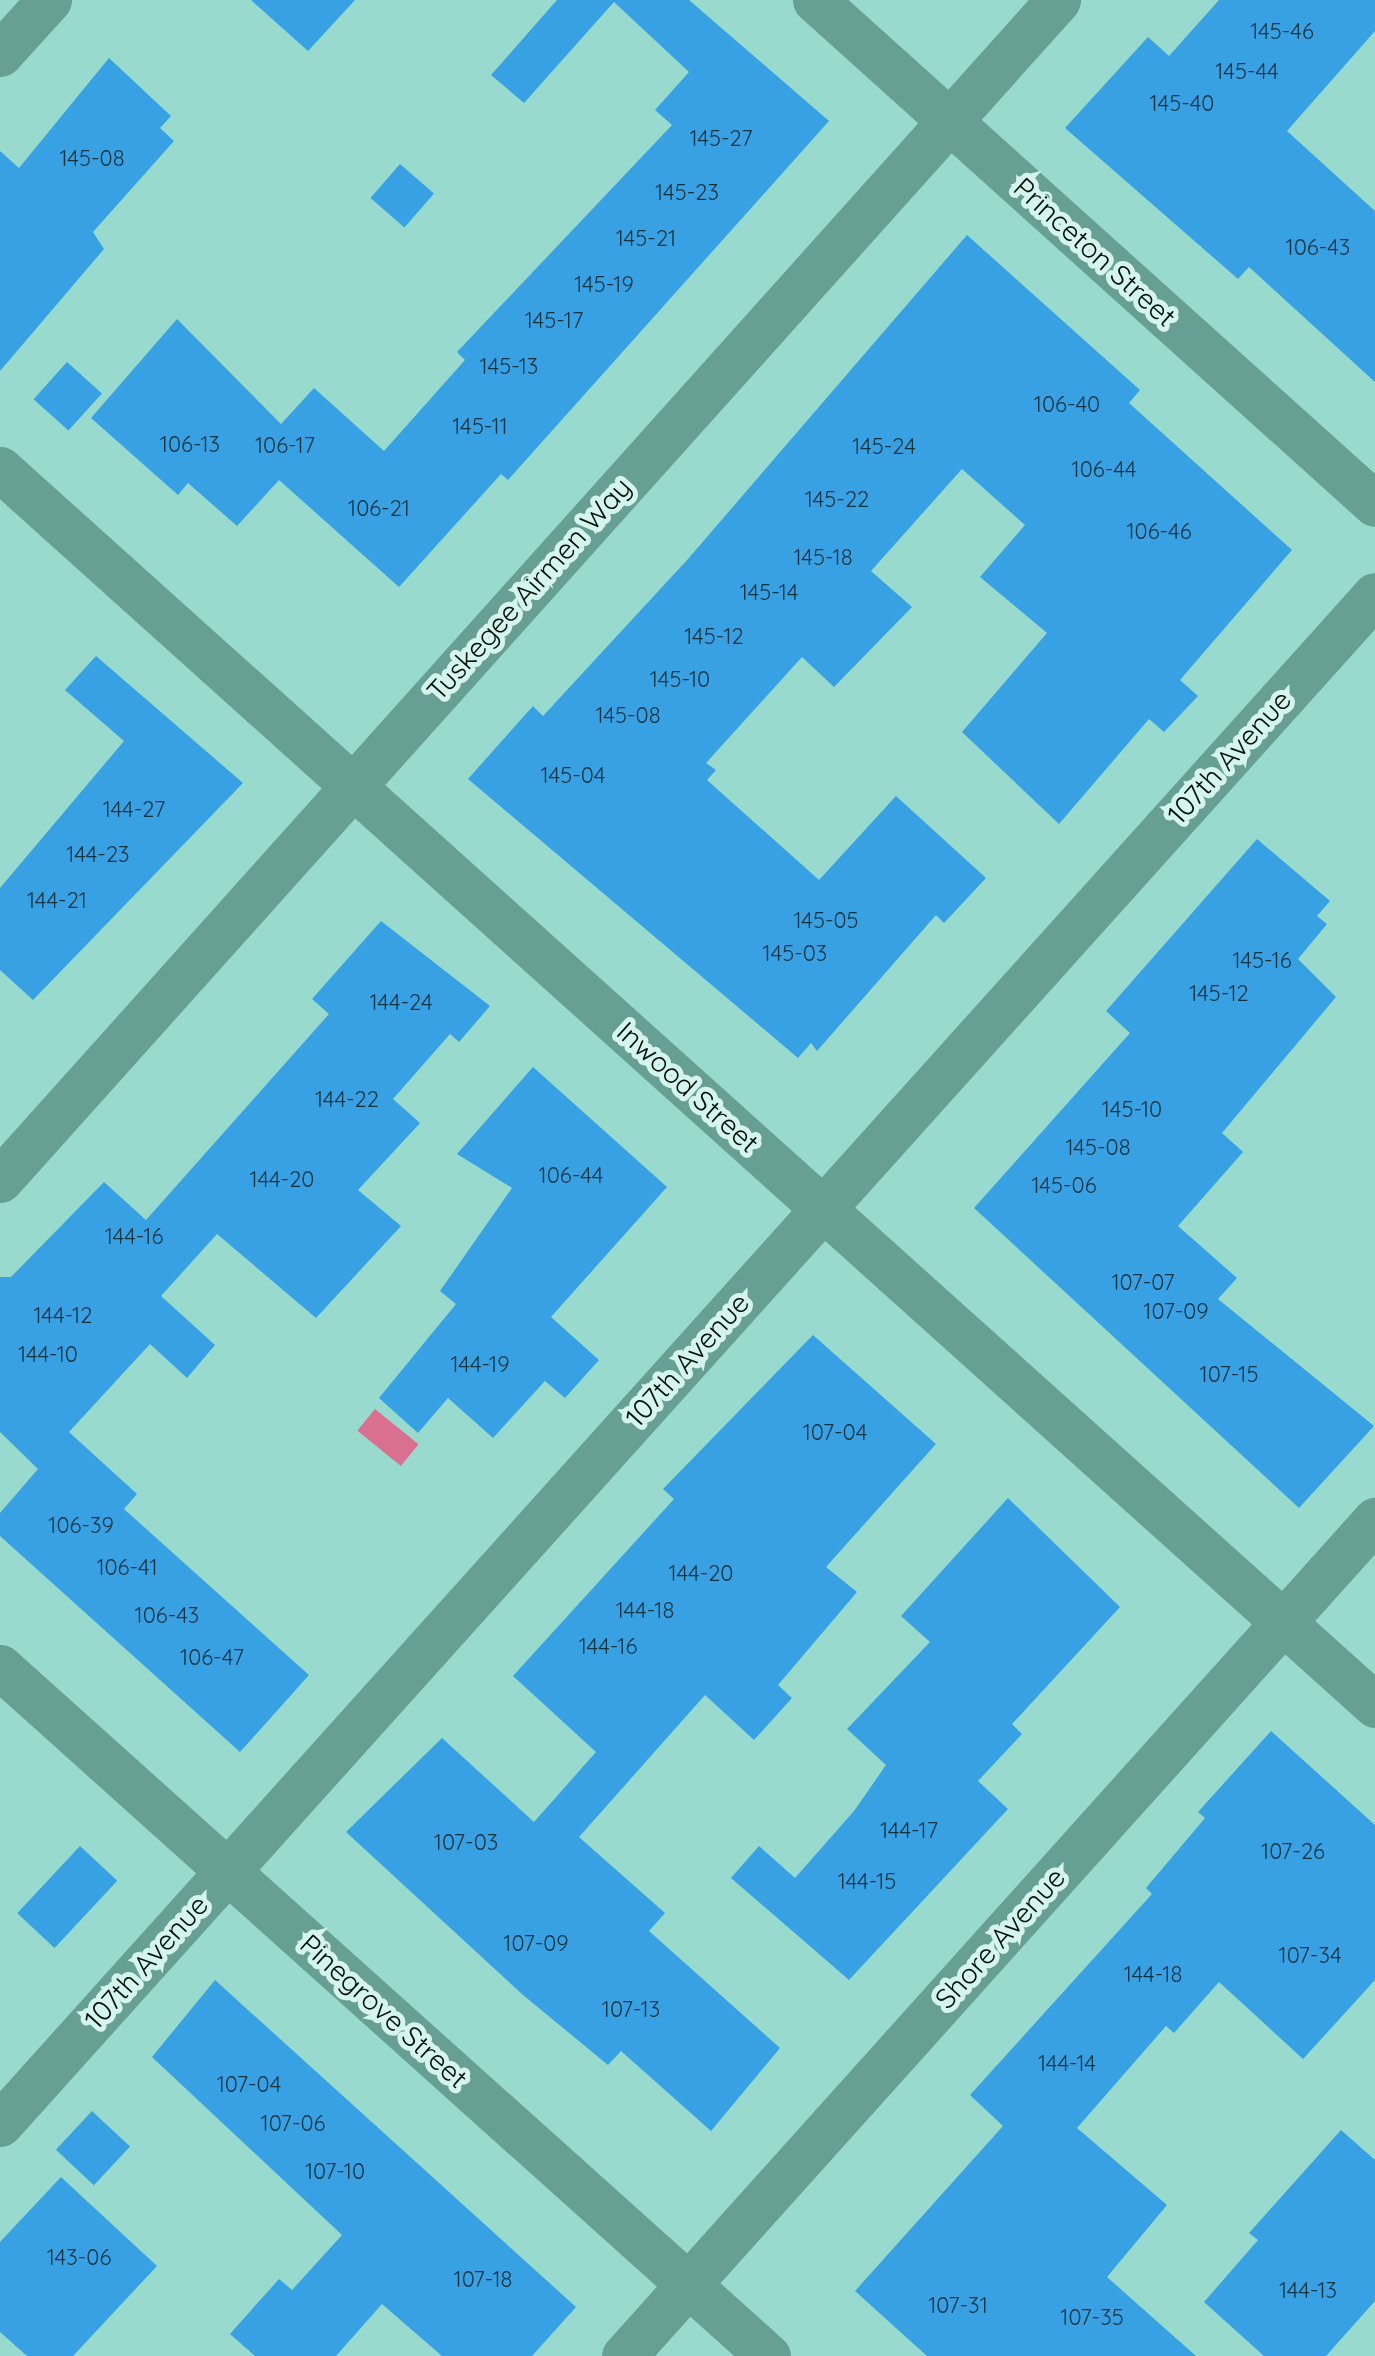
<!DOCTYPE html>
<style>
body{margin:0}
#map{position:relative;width:1375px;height:2356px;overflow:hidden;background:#98dbce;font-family:Quicksand,sans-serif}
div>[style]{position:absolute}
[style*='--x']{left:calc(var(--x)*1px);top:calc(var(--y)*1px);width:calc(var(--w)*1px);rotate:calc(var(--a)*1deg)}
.water>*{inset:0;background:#d97092;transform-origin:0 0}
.building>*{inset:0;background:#38a1e3;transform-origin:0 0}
.street>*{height:45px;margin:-22.5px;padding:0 22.5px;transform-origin:22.5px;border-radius:22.5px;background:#679f94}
span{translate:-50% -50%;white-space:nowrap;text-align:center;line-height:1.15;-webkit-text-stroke:10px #d4f4ed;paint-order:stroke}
.number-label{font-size:22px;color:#0e3442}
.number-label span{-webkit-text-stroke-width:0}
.street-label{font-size:28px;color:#00100c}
</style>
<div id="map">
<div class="water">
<i style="left:375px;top:1409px;width:56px;height:28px;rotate:39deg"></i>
</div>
<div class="building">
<i style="clip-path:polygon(251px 0,355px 0,308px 51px)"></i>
<i style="clip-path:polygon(557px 0,689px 0,829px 121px,508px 480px,501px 474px,399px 587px,279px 480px,237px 526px,188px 483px,178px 495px,91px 418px,177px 319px,281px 424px,314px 388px,384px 451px,465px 360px,457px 352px,672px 125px,655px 110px,689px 72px,614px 2px,524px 103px,491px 75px)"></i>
<i style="clip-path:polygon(1219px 0,1375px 0,1375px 31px,1287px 131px,1375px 211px,1375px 382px,1249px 267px,1238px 279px,1065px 128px,1148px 37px,1169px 56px)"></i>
<i style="clip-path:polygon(109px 58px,171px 116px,160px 128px,174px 141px,93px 232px,104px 249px,0 371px,0 151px,19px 168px)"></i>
<i style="left:400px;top:164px;width:45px;height:45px;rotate:41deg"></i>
<i style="clip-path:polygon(967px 235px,1140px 390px,1129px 403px,1292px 550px,1180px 680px,1198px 696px,1164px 732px,1149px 719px,1059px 824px,962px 732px,1047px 633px,980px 577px,1025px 525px,962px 469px,871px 571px,912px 607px,834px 687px,802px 657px,706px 763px,716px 770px,707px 780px,819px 880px,896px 796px,986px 878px,944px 923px,936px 915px,817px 1051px,811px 1043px,798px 1058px,468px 779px,533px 706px,543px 716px,688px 559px)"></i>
<i style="left:67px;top:362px;width:47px;height:50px;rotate:42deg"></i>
<i style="clip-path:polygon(96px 656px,243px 783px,33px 1000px,0 970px,0 888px,124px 741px,65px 690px)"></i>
<i style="clip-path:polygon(1257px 839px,1330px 901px,1317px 916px,1327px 924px,1298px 959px,1336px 997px,1222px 1133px,1243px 1152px,1178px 1226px,1237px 1278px,1218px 1299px,1374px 1426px,1299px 1508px,974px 1208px,1130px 1033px,1106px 1011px)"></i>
<i style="clip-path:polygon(381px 921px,490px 1006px,459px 1042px,450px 1034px,393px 1099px,420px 1123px,358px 1190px,401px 1226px,316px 1318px,217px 1234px,161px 1296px,215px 1345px,187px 1378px,150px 1344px,69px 1432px,137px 1494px,124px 1509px,309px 1675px,240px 1752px,0 1536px,0 1513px,38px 1469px,0 1432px,0 1277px,11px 1277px,104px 1182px,146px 1220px,329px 1014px,312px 999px)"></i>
<i style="clip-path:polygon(533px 1067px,667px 1187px,551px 1317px,599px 1360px,565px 1398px,545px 1381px,493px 1438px,448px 1398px,418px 1433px,379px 1398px,456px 1304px,440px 1291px,512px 1188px,457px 1154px)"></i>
<i style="clip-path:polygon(813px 1335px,936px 1444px,826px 1567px,857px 1592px,778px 1685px,792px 1698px,754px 1740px,705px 1695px,579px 1837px,665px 1913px,649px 1931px,780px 2048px,711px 2131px,621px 2051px,608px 2065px,523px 1995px,346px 1832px,442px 1738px,534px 1822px,596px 1752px,513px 1676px,674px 1499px,663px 1489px)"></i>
<i style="clip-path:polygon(1008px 1498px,1120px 1607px,1012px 1724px,1022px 1734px,978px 1781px,1008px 1809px,849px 1980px,731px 1878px,759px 1846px,795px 1878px,854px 1811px,886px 1765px,847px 1729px,930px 1642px,901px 1616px)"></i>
<i style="clip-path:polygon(1271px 1731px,1375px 1825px,1375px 1980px,1303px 2059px,1219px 1982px,1174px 2033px,1166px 2026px,1077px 2128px,1167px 2205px,1107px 2277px,1196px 2356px,927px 2356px,855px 2291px,1003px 2126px,970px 2095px,1152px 1894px,1146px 1888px,1205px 1818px,1198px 1812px)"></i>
<i style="left:80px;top:1846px;width:51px;height:92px;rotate:43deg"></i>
<i style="clip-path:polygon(215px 1980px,576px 2307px,532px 2356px,442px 2356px,382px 2304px,336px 2356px,255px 2356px,230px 2334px,279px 2279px,292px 2290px,342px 2235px,152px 2057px)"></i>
<i style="left:92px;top:2111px;width:52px;height:53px;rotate:43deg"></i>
<i style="clip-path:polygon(1341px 2130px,1375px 2160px,1375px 2301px,1326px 2356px,1264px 2356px,1204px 2302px,1258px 2240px,1249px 2233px)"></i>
<i style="clip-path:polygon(61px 2177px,157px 2266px,73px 2356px,27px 2356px,0 2332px,0 2242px)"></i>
</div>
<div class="street">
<i style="--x:815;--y:0;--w:753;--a:41.99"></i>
<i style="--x:0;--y:54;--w:73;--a:-47.8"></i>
<i style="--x:0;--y:469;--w:1849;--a:41.95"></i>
<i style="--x:0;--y:1180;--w:1585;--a:-48.12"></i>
<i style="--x:0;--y:1667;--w:1032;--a:41.9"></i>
<i style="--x:0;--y:2124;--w:2056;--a:-48.04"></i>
<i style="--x:624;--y:2356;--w:1124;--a:-48.07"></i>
</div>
<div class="number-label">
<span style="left:1282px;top:32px">145-46</span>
<span style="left:1247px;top:72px">145-44</span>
<span style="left:1182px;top:104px">145-40</span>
<span style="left:721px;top:139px">145-27</span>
<span style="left:92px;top:159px">145-08</span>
<span style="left:687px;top:193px">145-23</span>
<span style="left:646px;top:239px">145-21</span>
<span style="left:1318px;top:248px">106-43</span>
<span style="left:604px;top:285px">145-19</span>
<span style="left:554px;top:321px">145-17</span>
<span style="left:509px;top:367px">145-13</span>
<span style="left:1067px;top:405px">106-40</span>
<span style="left:480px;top:427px">145-11</span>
<span style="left:190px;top:445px">106-13</span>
<span style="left:285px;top:446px">106-17</span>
<span style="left:884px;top:447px">145-24</span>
<span style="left:1104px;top:470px">106-44</span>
<span style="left:837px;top:500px">145-22</span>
<span style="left:379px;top:509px">106-21</span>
<span style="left:1159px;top:532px">106-46</span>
<span style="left:823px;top:558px">145-18</span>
<span style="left:769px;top:593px">145-14</span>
<span style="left:714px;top:637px">145-12</span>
<span style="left:680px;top:680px">145-10</span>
<span style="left:628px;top:716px">145-08</span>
<span style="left:573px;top:776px">145-04</span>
<span style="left:134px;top:810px">144-27</span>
<span style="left:98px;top:855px">144-23</span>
<span style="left:57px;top:901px">144-21</span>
<span style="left:826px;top:921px">145-05</span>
<span style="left:795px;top:954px">145-03</span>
<span style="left:1262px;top:961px">145-16</span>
<span style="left:1219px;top:994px">145-12</span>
<span style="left:401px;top:1003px">144-24</span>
<span style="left:347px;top:1100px">144-22</span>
<span style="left:1132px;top:1110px">145-10</span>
<span style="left:1098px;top:1148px">145-08</span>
<span style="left:571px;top:1176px">106-44</span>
<span style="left:282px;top:1180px">144-20</span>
<span style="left:1064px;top:1186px">145-06</span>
<span style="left:134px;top:1237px">144-16</span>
<span style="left:1143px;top:1283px">107-07</span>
<span style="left:1176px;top:1312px">107-09</span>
<span style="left:63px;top:1316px">144-12</span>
<span style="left:48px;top:1355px">144-10</span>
<span style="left:480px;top:1365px">144-19</span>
<span style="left:1229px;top:1375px">107-15</span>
<span style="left:835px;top:1433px">107-04</span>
<span style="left:81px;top:1526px">106-39</span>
<span style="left:127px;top:1568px">106-41</span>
<span style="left:701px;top:1574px">144-20</span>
<span style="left:645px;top:1611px">144-18</span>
<span style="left:167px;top:1616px">106-43</span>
<span style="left:608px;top:1647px">144-16</span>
<span style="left:212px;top:1658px">106-47</span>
<span style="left:909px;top:1831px">144-17</span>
<span style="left:466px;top:1843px">107-03</span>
<span style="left:1293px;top:1852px">107-26</span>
<span style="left:867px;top:1882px">144-15</span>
<span style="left:536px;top:1944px">107-09</span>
<span style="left:1310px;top:1956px">107-34</span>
<span style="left:1153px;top:1975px">144-18</span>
<span style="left:631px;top:2010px">107-13</span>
<span style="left:1067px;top:2064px">144-14</span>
<span style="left:249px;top:2085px">107-04</span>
<span style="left:293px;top:2124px">107-06</span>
<span style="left:335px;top:2172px">107-10</span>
<span style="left:79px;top:2258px">143-06</span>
<span style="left:483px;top:2280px">107-18</span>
<span style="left:1308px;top:2291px">144-13</span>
<span style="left:958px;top:2306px">107-31</span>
<span style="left:1092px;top:2318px">107-35</span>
</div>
<div class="street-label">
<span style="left:1095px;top:252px;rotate:42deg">Princeton Street</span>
<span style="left:529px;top:589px;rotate:-48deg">Tuskegee Airmen Way</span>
<span style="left:1229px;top:757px;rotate:-48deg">107th Avenue</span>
<span style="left:688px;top:1087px;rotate:42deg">Inwood Street</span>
<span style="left:687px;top:1360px;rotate:-48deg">107th Avenue</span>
<span style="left:1000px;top:1938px;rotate:-48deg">Shore Avenue</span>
<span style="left:146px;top:1962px;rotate:-48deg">107th Avenue</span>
<span style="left:384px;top:2011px;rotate:42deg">Pinegrove Street</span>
</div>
</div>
